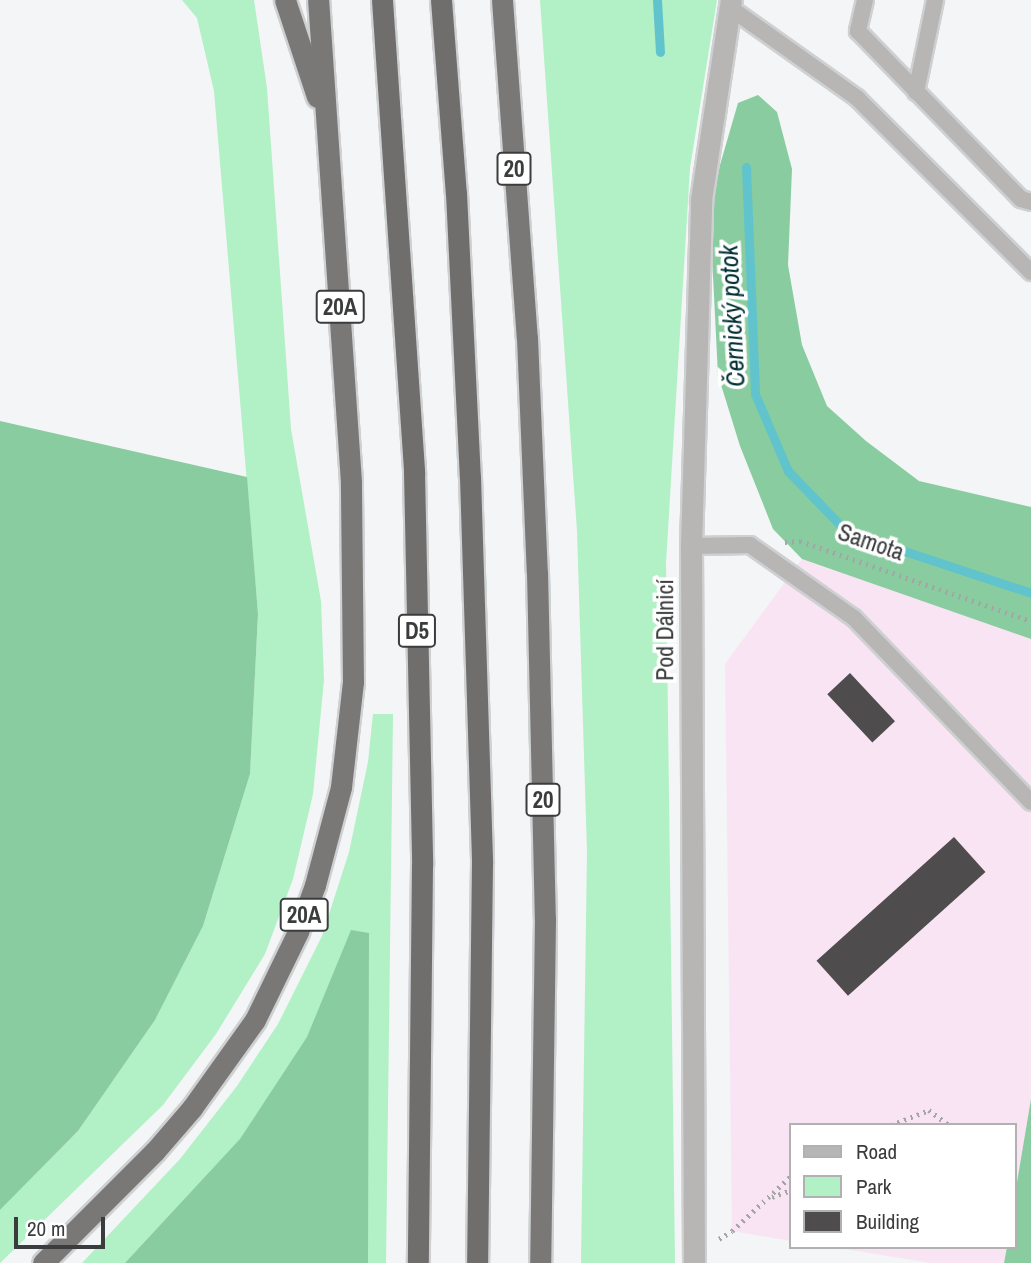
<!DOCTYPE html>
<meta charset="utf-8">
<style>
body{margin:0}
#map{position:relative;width:1031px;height:1263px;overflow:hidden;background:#f3f5f7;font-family:"Archivo Narrow",sans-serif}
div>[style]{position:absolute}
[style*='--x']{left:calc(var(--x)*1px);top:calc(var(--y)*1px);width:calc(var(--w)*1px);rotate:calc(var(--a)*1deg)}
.industrial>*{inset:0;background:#f9e4f3}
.green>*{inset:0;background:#b2f0c6}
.forest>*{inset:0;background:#89cc9f}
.stream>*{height:9px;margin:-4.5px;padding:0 4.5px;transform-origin:4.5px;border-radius:4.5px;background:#61c4cc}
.building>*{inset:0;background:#4e4c4d;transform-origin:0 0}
.path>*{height:4.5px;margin-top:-2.25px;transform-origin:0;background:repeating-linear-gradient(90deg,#a3a5a6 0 2px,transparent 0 7px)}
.roads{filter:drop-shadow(2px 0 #ced0d2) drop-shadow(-2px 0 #ced0d2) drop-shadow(0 2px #ced0d2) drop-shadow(0 -2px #ced0d2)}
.service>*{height:16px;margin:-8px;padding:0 8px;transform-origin:8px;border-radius:8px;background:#b7b6b5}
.minor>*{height:21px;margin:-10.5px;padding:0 10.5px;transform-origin:10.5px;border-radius:10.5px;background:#b7b6b5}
.trunk>*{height:21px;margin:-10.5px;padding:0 10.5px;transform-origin:10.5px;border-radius:10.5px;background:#797876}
.motorway>*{height:21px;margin:-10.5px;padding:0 10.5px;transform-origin:10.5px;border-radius:10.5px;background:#706e6c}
span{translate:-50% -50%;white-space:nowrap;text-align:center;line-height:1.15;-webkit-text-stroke:7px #fff;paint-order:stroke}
.shield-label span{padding:2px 5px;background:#fff;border:2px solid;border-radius:5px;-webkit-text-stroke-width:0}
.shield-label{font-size:23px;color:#3b3c3d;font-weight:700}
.street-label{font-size:24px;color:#3b3c3d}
.water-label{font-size:26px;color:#003034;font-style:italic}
.legend{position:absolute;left:789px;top:1123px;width:228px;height:126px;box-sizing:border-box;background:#fff;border:2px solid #b1b1b1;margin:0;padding:9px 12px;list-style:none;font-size:21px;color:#3b3c3d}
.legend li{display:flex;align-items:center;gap:14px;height:35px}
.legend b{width:35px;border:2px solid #b1b1b1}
.scale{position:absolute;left:14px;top:1217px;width:91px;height:32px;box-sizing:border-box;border:4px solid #3b3c3d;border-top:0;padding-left:9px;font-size:21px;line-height:24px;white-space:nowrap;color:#3b3c3d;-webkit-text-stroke:5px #fff;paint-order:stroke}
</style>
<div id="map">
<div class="industrial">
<i style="clip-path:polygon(802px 559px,1031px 639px,1031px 1099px,1015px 1194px,1015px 1125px,791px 1125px,791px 1241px,732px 1231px,725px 664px)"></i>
<i style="clip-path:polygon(832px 1247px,1007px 1247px,1004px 1263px,931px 1263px)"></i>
</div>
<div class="green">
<i style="clip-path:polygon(182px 0,254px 0,267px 88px,291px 429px,321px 601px,324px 680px,313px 794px,293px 879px,265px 954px,216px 1034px,163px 1105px,0 1263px,0 1210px,78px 1131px,155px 1020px,203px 926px,250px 774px,258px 614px,214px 91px,197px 18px)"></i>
<i style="clip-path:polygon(540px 0,717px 0,690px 168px,666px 563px,675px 1263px,581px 1263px,587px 852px,577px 531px)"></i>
<i style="clip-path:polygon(373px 714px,393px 714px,386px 1263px,82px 1263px,180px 1159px,237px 1086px,278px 1024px,322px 936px,349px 852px,368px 762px)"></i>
</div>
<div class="forest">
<i style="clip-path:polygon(758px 95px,777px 112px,792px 169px,788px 265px,802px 345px,827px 406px,866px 441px,919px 481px,1031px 507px,1031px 639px,802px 559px,773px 529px,740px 446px,718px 375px,710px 216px,720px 165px,738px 103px)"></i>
<i style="clip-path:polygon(0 421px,247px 477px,258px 614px,250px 774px,203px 926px,155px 1020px,78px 1131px,0 1210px)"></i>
<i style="clip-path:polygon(351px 930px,369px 933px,368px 1263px,125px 1263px,240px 1139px,307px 1037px)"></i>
<i style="clip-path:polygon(1031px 1099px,1031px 1263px,1004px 1263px,1007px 1247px,1015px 1247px,1015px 1194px)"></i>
</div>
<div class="stream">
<i style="--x:657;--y:0;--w:52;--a:86.7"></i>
<i style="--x:746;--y:167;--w:227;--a:87.7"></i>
<i style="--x:755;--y:394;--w:84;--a:66.8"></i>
<i style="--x:788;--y:471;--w:85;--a:46"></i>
<i style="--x:847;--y:532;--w:194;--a:18.3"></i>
</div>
<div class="building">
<i style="left:850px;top:673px;width:66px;height:31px;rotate:47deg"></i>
<i style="left:954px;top:837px;width:47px;height:185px;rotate:48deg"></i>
</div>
<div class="path">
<i style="--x:785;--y:542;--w:15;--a:-4"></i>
<i style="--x:800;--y:541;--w:244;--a:19.1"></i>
<i style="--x:891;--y:1125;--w:41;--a:-21.5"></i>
<i style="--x:929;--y:1110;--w:25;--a:37"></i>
<i style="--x:772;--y:1197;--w:20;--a:-20"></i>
<i style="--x:719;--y:1239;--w:15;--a:-32"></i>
<i style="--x:732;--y:1231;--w:81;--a:-43"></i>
</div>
<div class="roads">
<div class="service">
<i style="--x:865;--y:0;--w:32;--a:103"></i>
<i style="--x:858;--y:31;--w:234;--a:45.9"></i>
<i style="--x:1021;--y:199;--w:10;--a:17"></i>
<i style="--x:729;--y:7;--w:157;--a:35.4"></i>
<i style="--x:857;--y:98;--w:246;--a:45"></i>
<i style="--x:916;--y:92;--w:94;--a:-78.3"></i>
<i style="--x:691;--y:546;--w:59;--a:-1"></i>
<i style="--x:750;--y:545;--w:127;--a:35.1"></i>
<i style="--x:854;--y:618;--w:255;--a:46.1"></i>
</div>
<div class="minor">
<i style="--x:694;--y:1263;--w:717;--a:-90.24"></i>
<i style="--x:691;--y:546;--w:346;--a:-88.3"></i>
<i style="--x:701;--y:200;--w:202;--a:-81.5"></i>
</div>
<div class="trunk">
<i style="--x:285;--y:0;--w:102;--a:71.7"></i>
<i style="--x:502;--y:0;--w:339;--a:85.8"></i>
<i style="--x:527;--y:338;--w:234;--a:87.6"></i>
<i style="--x:537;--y:572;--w:347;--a:88.7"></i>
<i style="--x:545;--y:919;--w:344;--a:90.8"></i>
<i style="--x:43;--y:1263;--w:158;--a:-45"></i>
<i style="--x:155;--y:1151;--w:57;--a:-49.3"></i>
<i style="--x:192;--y:1108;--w:108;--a:-54.4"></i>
<i style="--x:255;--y:1020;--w:98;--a:-64"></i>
<i style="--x:298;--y:932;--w:50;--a:-70.1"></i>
<i style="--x:315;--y:885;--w:101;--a:-75.1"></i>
<i style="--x:341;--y:787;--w:106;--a:-83.5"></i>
<i style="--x:353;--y:682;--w:200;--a:-90.6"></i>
<i style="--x:351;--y:482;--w:483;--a:-93.9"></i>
</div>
<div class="motorway">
<i style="--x:382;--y:0;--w:473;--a:86.1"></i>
<i style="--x:414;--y:472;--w:393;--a:88.8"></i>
<i style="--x:422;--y:865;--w:398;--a:90.6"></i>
<i style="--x:441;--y:0;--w:194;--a:85.6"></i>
<i style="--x:456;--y:193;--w:284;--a:87.2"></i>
<i style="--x:470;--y:477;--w:386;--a:88.2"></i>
<i style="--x:482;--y:863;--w:400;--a:90.7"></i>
</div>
</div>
<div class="shield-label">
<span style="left:514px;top:169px">20</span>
<span style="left:340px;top:307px">20A</span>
<span style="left:417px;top:631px">D5</span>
<span style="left:543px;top:800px">20</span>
<span style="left:304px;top:915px">20A</span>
</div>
<div class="street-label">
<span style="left:871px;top:542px;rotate:19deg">Samota</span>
<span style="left:665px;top:630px;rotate:-90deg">Pod Dálnicí</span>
</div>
<div class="water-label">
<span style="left:732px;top:316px;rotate:-93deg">Černický potok</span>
</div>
<ul class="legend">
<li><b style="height:9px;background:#b7b6b5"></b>Road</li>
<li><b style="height:19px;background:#b2f0c6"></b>Park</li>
<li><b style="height:19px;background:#4e4c4d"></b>Building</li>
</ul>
<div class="scale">20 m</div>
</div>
